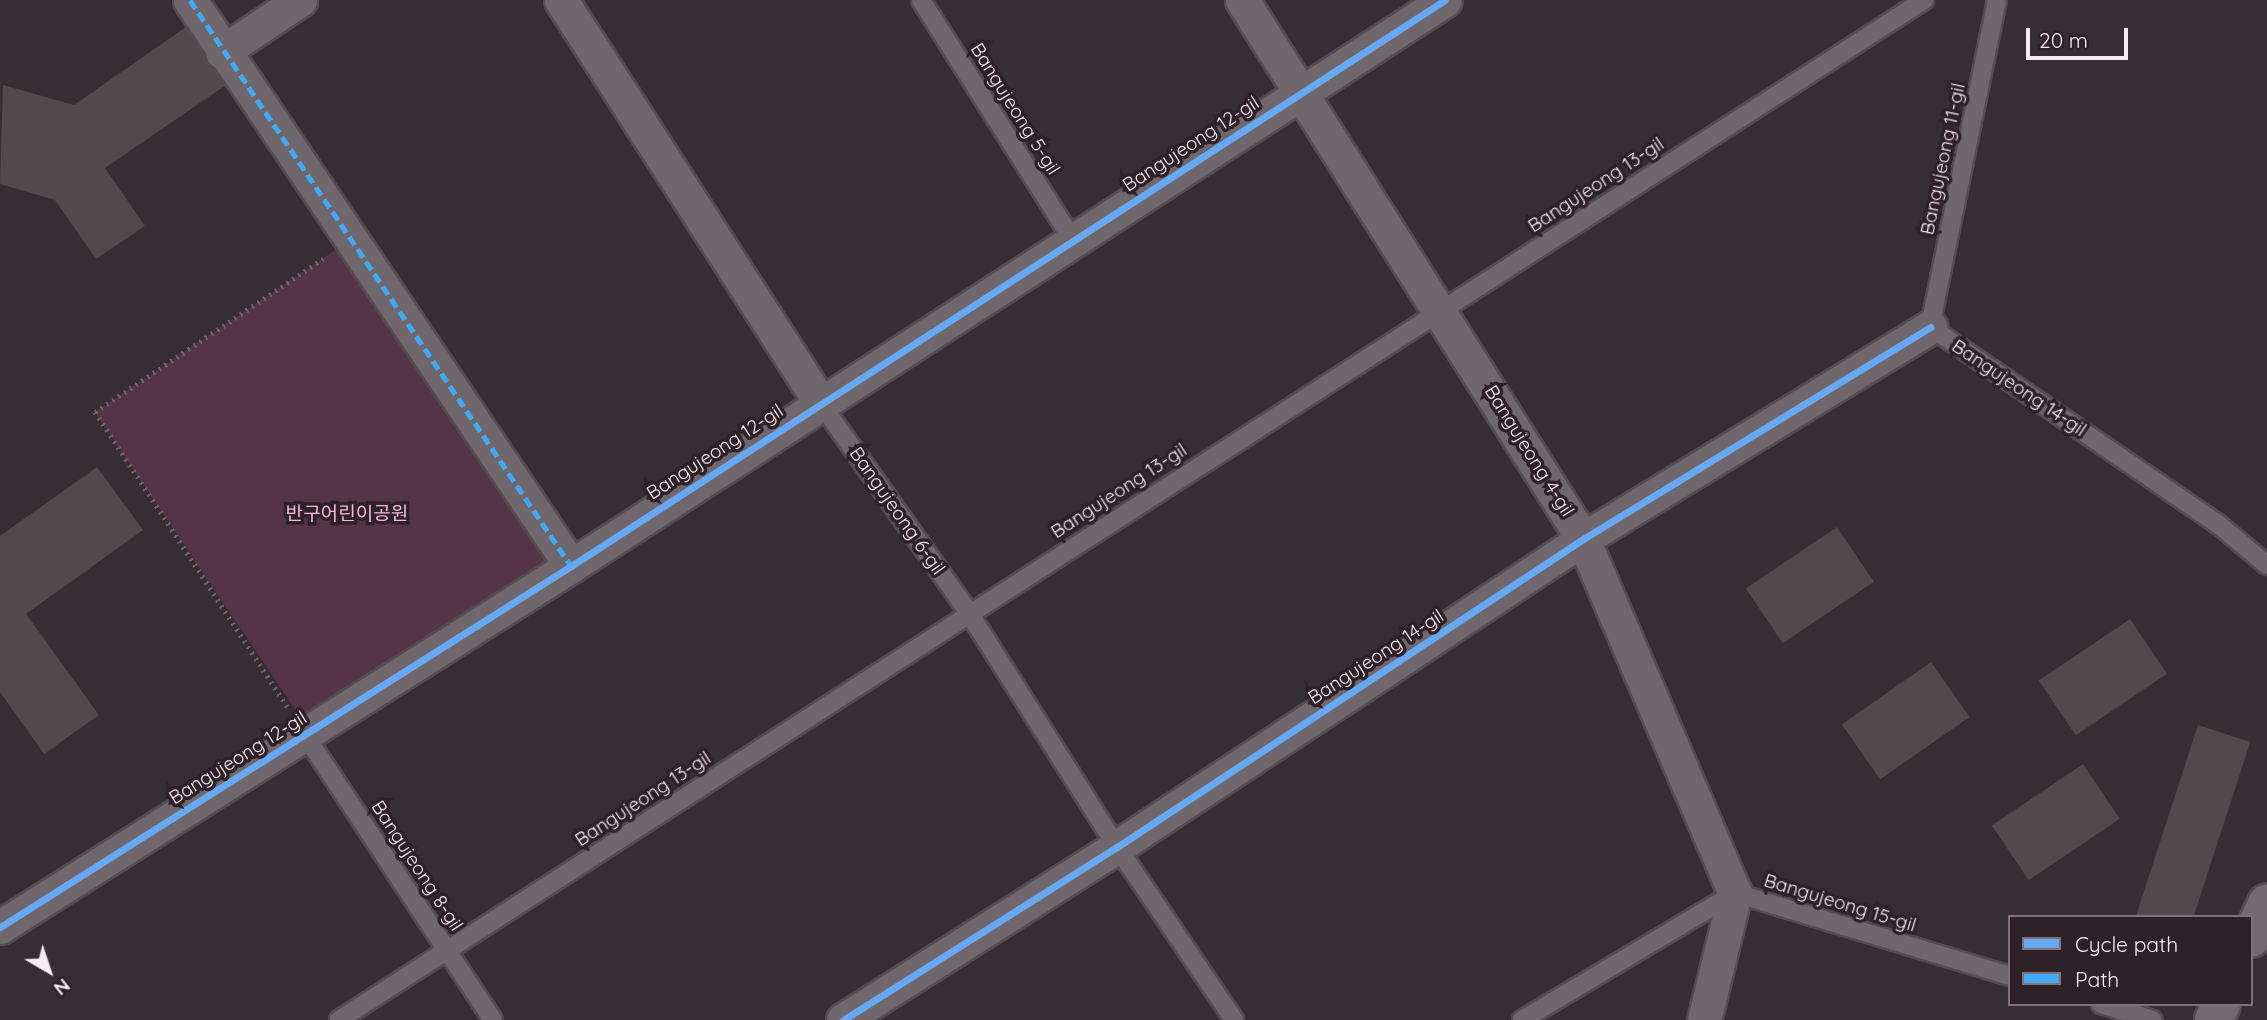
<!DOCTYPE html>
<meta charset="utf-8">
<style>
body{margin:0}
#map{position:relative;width:2267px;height:1020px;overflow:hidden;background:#362e32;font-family:Quicksand,"Noto Sans KR",sans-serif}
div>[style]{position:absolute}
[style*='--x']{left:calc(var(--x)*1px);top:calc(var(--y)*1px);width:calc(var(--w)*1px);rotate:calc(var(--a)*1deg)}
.green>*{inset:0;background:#543446;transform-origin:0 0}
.building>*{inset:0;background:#504a4d;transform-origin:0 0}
.path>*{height:4.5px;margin-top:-2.25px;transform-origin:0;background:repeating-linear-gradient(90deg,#6c6568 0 2px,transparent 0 7px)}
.roads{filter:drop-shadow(2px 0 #544d50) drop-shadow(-2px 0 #544d50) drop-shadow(0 2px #544d50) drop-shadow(0 -2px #544d50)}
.lane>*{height:18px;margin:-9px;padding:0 9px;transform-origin:9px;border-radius:9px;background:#6f676b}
.street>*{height:33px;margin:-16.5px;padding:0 16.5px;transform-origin:16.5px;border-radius:16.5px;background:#6f676b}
.secondary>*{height:38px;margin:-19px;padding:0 19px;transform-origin:19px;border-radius:19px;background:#726a6e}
.quiet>*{height:5px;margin-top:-2.5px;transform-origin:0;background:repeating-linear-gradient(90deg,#3fa9f5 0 10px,transparent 0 15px)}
.cycleway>*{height:7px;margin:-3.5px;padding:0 3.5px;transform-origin:3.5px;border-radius:3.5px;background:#66a8f1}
span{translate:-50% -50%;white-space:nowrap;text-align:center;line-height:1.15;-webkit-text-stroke:7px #2f2128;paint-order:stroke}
.street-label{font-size:19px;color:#f5ebf0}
.park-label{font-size:19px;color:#f7b7d9}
.legend{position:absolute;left:2008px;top:915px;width:245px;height:91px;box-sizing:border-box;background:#2f2128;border:2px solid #7e7278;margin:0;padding:9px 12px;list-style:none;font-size:21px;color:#f5ebf0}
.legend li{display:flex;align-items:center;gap:14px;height:35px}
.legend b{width:35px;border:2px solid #7e7278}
.north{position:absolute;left:14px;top:936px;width:70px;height:70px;-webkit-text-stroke:5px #2f2128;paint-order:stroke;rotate:141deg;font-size:19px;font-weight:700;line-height:28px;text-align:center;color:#f5ebf0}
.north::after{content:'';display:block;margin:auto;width:24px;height:32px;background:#f5ebf0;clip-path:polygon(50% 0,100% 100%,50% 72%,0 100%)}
.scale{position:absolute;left:2026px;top:28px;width:102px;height:32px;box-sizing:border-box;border:4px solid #f5ebf0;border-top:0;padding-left:9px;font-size:21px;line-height:24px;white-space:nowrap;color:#f5ebf0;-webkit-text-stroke:5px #2f2128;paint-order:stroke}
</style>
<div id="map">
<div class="green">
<i style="left:350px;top:240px;width:394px;height:308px;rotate:56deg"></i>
</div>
<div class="building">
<i style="clip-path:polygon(186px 27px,226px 85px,105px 168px,145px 226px,96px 259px,55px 200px,0 184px,3px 85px,74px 105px)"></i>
<i style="clip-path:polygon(97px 467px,143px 530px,26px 614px,99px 715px,44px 754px,0 692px,0 536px)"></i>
<i style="left:1837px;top:527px;width:66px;height:110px;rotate:56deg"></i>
<i style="left:2130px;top:619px;width:66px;height:110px;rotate:56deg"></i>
<i style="left:1931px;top:662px;width:67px;height:109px;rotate:55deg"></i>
<i style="left:2198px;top:725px;width:55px;height:202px;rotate:18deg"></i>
<i style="left:2083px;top:764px;width:66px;height:110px;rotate:56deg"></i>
</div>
<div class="path">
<i style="--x:287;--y:707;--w:352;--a:-123.1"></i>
<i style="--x:95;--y:412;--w:276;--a:-33.9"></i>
</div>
<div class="roads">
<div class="lane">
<i style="--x:921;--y:0;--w:284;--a:57.7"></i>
<i style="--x:1997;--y:0;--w:334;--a:101.6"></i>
<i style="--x:1930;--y:327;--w:349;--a:34.4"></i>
<i style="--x:2218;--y:524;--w:64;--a:39.9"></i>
<i style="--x:819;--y:401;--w:260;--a:54.7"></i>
<i style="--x:969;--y:613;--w:277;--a:57.7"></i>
<i style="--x:1117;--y:847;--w:209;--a:55.9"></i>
<i style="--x:305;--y:735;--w:341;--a:56.6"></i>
<i style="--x:2101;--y:1004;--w:54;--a:17.1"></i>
<i style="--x:339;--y:1020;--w:1885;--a:-32.76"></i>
<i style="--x:1522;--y:1020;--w:248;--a:-30.8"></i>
<i style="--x:1735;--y:893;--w:287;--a:16.8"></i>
</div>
<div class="street">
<i style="--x:190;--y:0;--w:682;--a:56.05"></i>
<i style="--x:561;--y:0;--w:477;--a:57.2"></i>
<i style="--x:1242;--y:0;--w:638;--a:57.68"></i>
<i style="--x:1583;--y:539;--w:385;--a:66.8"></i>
<i style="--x:1735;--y:893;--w:131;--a:103.7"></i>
<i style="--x:222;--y:52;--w:94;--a:-33.7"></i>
<i style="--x:0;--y:927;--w:676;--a:-32.3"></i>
<i style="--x:571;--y:566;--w:1041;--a:-32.93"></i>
<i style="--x:843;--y:1020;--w:324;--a:-32.3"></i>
<i style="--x:1117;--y:847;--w:559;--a:-33.46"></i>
<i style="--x:1583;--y:539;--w:407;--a:-31.4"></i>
</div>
<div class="secondary">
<i style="--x:2251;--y:938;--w:38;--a:-65"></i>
<i style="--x:2214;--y:1020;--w:17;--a:-66"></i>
</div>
</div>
<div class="quiet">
<i style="--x:190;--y:0;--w:682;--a:56.05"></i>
</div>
<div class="cycleway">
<i style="--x:0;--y:927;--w:676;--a:-32.3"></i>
<i style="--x:571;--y:566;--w:1041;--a:-32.93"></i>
<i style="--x:843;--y:1020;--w:324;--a:-32.3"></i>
<i style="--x:1117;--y:847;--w:559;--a:-33.46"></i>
<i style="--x:1583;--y:539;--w:407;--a:-31.4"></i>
</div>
<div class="street-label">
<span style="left:1015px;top:109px;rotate:58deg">Bangujeong 5-gil</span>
<span style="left:1191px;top:144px;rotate:-33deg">Bangujeong 12-gil</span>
<span style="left:1943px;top:159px;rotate:-78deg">Bangujeong 11-gil</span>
<span style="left:1596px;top:185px;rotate:-33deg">Bangujeong 13-gil</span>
<span style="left:2019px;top:388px;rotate:34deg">Bangujeong 14-gil</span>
<span style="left:1529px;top:451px;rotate:58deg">Bangujeong 4-gil</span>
<span style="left:715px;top:452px;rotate:-33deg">Bangujeong 12-gil</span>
<span style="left:1119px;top:491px;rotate:-33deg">Bangujeong 13-gil</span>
<span style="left:897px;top:511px;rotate:55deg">Bangujeong 6-gil</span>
<span style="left:1376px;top:657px;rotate:-33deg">Bangujeong 14-gil</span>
<span style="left:238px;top:758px;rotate:-32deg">Bangujeong 12-gil</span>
<span style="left:643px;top:799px;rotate:-33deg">Bangujeong 13-gil</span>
<span style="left:417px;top:866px;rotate:57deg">Bangujeong 8-gil</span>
<span style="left:1840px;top:903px;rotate:17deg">Bangujeong 15-gil</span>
</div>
<div class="park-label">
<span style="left:347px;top:514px">반구어린이공원</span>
</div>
<ul class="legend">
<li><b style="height:9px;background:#66a8f1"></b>Cycle path</li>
<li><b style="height:9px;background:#3fa9f5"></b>Path</li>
</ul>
<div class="north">N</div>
<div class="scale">20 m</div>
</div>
